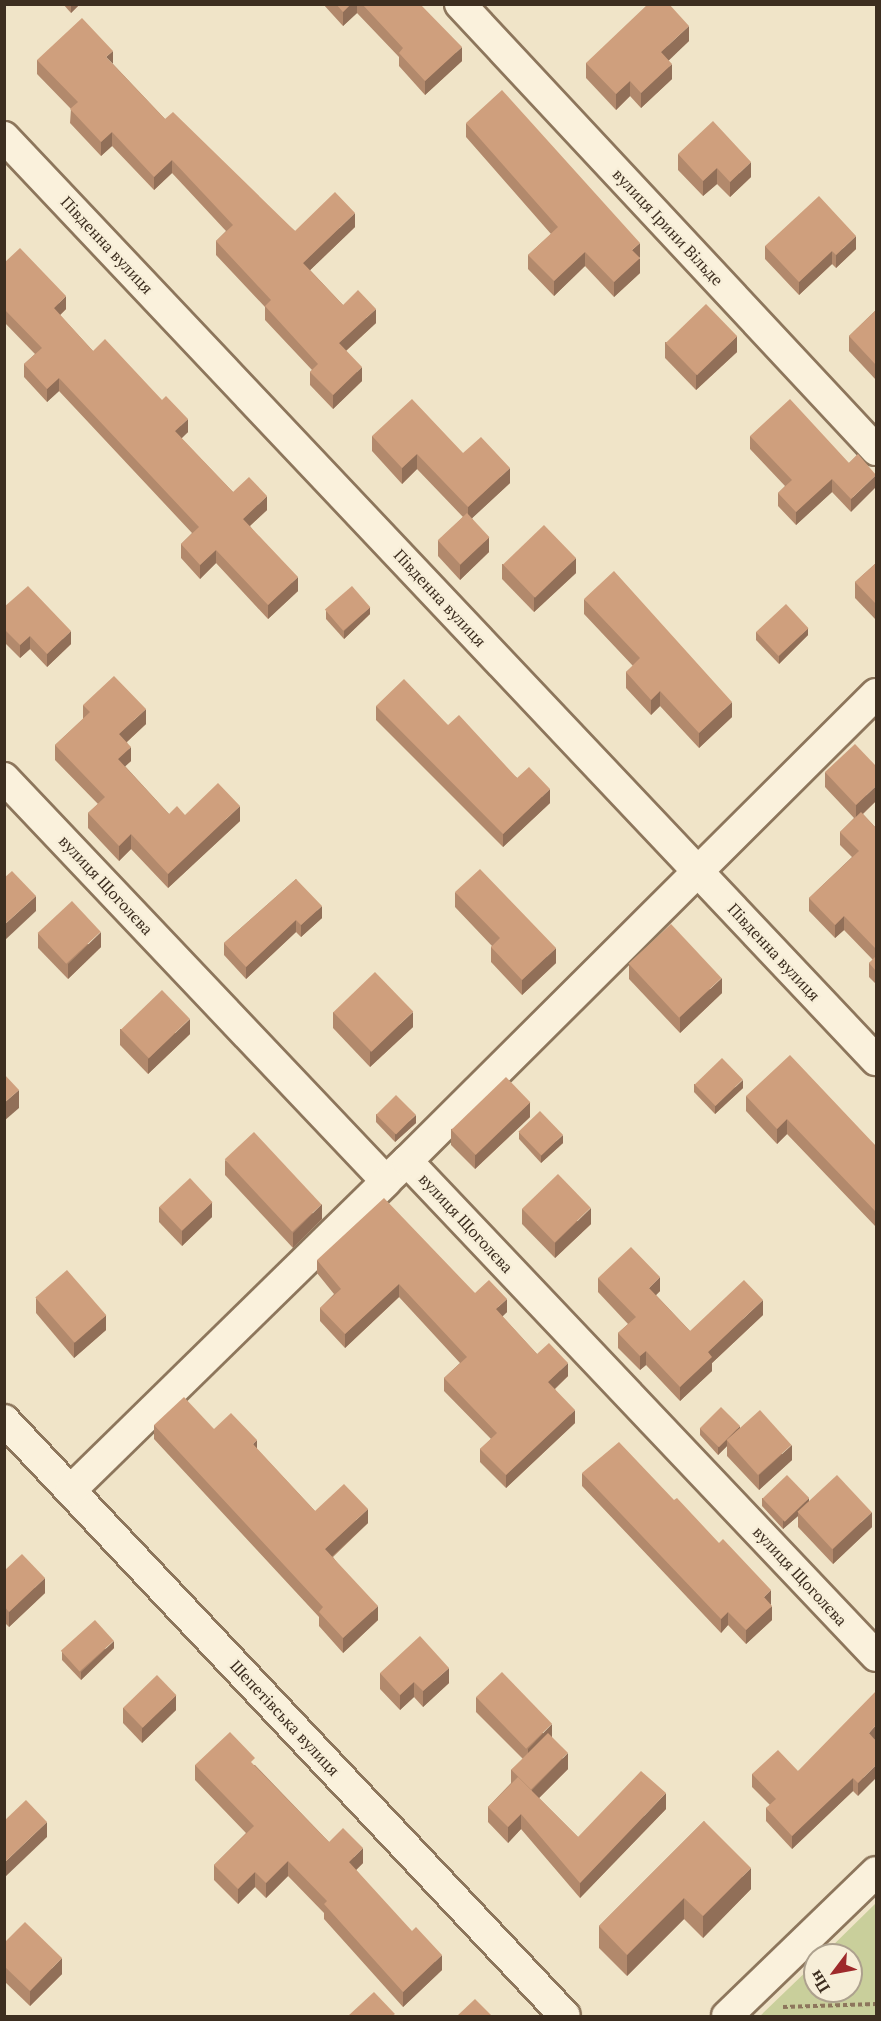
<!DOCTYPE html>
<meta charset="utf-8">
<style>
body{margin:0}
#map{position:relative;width:881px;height:2021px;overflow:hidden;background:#f0e4c8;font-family:"PT Serif",serif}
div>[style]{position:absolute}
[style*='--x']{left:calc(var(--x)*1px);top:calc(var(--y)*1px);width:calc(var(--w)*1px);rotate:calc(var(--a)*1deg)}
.green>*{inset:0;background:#c9cf9b}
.path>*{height:4px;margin-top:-2px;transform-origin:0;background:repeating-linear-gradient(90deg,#8d765c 0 4.5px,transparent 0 7.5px)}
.roads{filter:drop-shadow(2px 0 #8d765c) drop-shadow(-2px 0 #8d765c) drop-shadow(0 2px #8d765c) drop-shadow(0 -2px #8d765c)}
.minor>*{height:30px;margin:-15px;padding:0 15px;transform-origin:15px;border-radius:15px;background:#faf1dc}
.wall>*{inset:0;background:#b2896c}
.shaded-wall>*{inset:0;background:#916f58}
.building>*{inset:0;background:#cf9f7d;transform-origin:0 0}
span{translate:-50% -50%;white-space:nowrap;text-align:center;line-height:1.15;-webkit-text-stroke:4.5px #f7eed8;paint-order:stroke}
.street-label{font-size:16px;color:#3d2e20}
.frame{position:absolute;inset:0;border:6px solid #3d2e20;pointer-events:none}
.north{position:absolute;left:803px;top:1943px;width:60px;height:60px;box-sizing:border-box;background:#f7eed8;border:2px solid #ada18e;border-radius:50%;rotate:238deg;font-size:16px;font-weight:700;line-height:24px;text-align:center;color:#3d2e20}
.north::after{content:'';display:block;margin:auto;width:21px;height:27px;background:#9e2a2b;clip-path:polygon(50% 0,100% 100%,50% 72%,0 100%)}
</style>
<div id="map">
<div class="green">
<i style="clip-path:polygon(876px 1903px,876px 2016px,760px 2016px,815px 1963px,815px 1991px,851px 1991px,851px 1955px,823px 1955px)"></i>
</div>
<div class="path">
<i style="--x:783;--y:2007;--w:93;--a:-1.8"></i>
</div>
<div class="roads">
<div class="minor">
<i style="--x:460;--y:4;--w:610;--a:46.99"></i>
<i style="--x:4;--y:137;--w:1270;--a:46.63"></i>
<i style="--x:4;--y:778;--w:555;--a:46.53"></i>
<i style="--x:386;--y:1181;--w:29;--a:-44"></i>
<i style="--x:407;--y:1161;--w:682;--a:46.54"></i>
<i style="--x:407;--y:1161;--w:662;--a:-44.88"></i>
<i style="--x:4;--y:1420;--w:818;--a:46.73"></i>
<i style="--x:71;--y:1490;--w:441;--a:-44.4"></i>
<i style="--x:727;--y:2016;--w:207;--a:-44"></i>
</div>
</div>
<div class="wall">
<i style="clip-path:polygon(63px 4px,80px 4px,71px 13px)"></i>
<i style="clip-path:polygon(323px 4px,420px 4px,462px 61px,425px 95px,399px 66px,399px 57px,357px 13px,343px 26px)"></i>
<i style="clip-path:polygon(689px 41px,668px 60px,672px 79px,641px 108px,630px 96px,616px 110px,586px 78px,586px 63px)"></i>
<i style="clip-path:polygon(37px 60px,113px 64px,165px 119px,295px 231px,355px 227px,310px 270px,343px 305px,376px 323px,346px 351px,362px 381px,333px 409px,310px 385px,310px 372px,312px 370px,265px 320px,265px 307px,216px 255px,216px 241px,226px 231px,172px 173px,154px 190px,112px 146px,101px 156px,70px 123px,71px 109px,37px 74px)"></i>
<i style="clip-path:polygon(466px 123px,640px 257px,639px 258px,640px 273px,614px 297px,585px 266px,554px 296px,528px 269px,528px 255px,551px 234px,466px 137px)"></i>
<i style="clip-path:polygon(678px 154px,751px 177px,730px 197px,717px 184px,703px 196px,678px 170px)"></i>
<i style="clip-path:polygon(765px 246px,856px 249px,836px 268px,832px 264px,799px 295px,765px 259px)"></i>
<i style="clip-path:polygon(4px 263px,66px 309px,60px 315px,93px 351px,188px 432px,181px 438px,233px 492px,267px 510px,250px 526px,298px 591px,268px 619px,216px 563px,200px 579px,181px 558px,181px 544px,192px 533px,59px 391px,47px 402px,24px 377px,24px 364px,35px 354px,4px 322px)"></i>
<i style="clip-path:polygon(876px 310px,876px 380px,849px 351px,849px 336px)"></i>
<i style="clip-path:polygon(665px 342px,737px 352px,696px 390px,665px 358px)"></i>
<i style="clip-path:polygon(372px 436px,463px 453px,510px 483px,472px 518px,489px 552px,460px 580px,438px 556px,438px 541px,463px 517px,417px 469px,402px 484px,372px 451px)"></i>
<i style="clip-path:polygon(750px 436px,849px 463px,858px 454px,851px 512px,832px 492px,796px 525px,778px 506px,778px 493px,785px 486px,750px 449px)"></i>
<i style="clip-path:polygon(876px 563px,876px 620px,855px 598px,855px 582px)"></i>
<i style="clip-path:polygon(502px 564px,576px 573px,534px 612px,502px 579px)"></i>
<i style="clip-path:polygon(584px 599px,732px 717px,699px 748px,660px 706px,651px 715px,626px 688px,626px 672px,633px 666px,584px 614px)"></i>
<i style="clip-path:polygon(4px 607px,71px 644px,47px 667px,30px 649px,20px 658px,4px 642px)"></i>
<i style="clip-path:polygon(326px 611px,370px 614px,344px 639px,326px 619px)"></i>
<i style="clip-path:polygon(756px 632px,808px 635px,779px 664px,756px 640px)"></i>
<i style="clip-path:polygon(83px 705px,146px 724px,127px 742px,131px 761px,125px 766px,169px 814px,240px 821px,168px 888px,131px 849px,119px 861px,88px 828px,88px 813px,98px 804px,55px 760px,55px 745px,83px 719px)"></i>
<i style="clip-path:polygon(376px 706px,448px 725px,550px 803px,503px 847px,376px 720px)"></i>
<i style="clip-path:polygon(825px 772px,876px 801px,863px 814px,876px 828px,876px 984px,869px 977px,869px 963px,873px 960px,844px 930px,835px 938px,809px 911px,809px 898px,852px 857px,840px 845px,840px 832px,854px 818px,825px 787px)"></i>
<i style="clip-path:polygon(296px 879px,322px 918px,301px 937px,296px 932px,246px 979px,224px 955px,224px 943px)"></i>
<i style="clip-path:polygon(455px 892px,556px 963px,522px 995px,491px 962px,491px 947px,492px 946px,455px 907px)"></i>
<i style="clip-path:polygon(38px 933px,101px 947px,68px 979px,38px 948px)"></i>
<i style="clip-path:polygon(629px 964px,722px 993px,680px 1033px,629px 979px)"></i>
<i style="clip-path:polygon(333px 1012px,413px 1027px,370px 1067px,333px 1028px)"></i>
<i style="clip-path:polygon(120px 1029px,190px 1034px,148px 1074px,120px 1045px)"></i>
<i style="clip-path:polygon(694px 1084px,743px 1088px,715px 1114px,694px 1092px)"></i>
<i style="clip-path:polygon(746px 1096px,876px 1146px,876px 1227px,787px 1134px,777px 1144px,746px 1111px)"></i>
<i style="clip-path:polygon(376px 1114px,416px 1123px,395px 1142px,376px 1122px)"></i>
<i style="clip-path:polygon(530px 1117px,475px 1169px,451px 1145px,451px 1129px)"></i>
<i style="clip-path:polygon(519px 1132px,563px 1143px,541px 1163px,519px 1139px)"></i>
<i style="clip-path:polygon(225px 1160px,322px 1219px,293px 1248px,225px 1175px)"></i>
<i style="clip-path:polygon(159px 1207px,212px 1217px,182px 1246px,159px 1222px)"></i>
<i style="clip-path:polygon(522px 1209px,591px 1224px,555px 1258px,522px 1224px)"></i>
<i style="clip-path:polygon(317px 1260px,475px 1293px,507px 1312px,502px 1316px,537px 1354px,568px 1376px,555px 1389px,575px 1423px,506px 1488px,480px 1462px,480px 1449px,491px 1439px,444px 1391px,444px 1378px,460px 1363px,399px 1297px,345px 1348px,320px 1321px,320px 1308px,334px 1294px,317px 1273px)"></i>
<i style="clip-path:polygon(598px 1278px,660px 1291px,656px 1295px,690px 1331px,763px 1315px,712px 1363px,712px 1371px,680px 1401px,646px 1365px,640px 1370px,618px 1348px,618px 1333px,628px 1324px,598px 1292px)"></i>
<i style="clip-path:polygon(36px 1298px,106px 1330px,74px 1358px,36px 1313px)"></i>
<i style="clip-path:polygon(154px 1425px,214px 1429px,257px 1449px,315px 1511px,368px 1523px,333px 1557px,378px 1620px,343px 1653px,319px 1626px,319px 1617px,154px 1439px)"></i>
<i style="clip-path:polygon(700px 1428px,740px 1429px,792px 1460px,759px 1490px,727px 1456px,727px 1446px,718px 1455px,700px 1435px)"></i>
<i style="clip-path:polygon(582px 1473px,771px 1604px,770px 1605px,772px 1620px,746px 1644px,728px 1625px,721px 1633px,582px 1486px)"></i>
<i style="clip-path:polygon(762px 1498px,809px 1502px,872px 1527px,833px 1564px,798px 1527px,798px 1516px,783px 1529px,762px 1506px)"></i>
<i style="clip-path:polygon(4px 1571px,45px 1593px,9px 1627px,4px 1622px)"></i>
<i style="clip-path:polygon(114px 1648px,81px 1680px,62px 1660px,62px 1652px)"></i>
<i style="clip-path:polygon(380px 1673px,449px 1683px,423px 1707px,414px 1697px,400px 1710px,380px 1689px)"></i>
<i style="clip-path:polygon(476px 1697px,552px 1738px,568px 1769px,539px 1798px,578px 1837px,666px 1809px,580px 1898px,521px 1829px,508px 1843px,488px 1822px,488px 1807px,511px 1783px,511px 1770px,523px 1759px,476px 1712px)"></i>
<i style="clip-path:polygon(123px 1708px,176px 1710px,142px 1743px,123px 1723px)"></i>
<i style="clip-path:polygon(875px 1739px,858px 1796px,853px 1791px,792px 1849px,766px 1821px,766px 1808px,770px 1805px,752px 1787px,752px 1774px,798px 1771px)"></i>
<i style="clip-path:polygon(195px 1765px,255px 1765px,329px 1842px,363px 1863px,356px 1870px,442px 1970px,403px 2007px,324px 1919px,324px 1913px,288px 1876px,266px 1898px,255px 1887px,238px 1904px,214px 1880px,214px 1865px,246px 1833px,195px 1780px)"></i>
<i style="clip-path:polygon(704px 1821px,751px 1889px,703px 1938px,684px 1919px,627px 1976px,599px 1948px,599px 1926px)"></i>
<i style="clip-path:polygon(4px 1943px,62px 1974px,30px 2006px,4px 1981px)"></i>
</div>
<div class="shaded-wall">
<i style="clip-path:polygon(71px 4px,80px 4px,71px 13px)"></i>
<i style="clip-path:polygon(351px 4px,357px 4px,357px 13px,343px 26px,343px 12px)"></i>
<i style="clip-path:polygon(689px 26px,689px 41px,661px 68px,661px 52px)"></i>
<i style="clip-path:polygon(462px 47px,462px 61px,425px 95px,425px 81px)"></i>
<i style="clip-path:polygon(113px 51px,113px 64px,106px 57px)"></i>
<i style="clip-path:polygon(672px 64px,672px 79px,641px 108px,641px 93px)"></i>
<i style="clip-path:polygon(630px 81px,630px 96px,616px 110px,616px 94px)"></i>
<i style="clip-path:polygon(112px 132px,112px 146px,101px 156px,101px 142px)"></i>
<i style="clip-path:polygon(172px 160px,172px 173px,154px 190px,154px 177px)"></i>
<i style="clip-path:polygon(751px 162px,751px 177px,730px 197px,730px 182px)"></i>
<i style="clip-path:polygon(717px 168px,717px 184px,703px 196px,703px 181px)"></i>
<i style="clip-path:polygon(355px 213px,355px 227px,303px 277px,303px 263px)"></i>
<i style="clip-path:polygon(856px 236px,856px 249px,836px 268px,836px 255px)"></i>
<i style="clip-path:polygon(640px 243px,640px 257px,632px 264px,632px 250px)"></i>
<i style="clip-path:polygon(832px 251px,832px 264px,799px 295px,799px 282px)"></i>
<i style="clip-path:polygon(585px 252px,585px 266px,554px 296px,554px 281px)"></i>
<i style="clip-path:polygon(640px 258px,640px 273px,614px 297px,614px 282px)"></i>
<i style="clip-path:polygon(66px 296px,66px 309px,54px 321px,54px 308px)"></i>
<i style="clip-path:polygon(376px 309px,376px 323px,339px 357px,339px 343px)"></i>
<i style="clip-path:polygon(737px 336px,737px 352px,696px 390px,696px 375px)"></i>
<i style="clip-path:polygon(362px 367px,362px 381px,333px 409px,333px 395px)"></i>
<i style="clip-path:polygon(59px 378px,59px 391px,47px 402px,47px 389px)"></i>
<i style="clip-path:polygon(188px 419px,188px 432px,175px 445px,175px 431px)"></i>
<i style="clip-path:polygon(417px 454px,417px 469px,402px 484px,402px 468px)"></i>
<i style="clip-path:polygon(510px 468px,510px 483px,468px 522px,468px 507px)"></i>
<i style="clip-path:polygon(876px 475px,876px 487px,851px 512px,851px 499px)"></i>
<i style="clip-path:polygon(832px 479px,832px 492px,796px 525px,796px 512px)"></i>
<i style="clip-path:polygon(267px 496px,267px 510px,243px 532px,243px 519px)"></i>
<i style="clip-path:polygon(489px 537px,489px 552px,460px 580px,460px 565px)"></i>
<i style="clip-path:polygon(216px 550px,216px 563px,200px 579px,200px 565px)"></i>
<i style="clip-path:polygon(576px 558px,576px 573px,534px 612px,534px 597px)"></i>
<i style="clip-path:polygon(298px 577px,298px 591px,268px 619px,268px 605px)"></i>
<i style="clip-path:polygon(370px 607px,370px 614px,344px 639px,344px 631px)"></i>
<i style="clip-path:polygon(808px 628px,808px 635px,779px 664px,779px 656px)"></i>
<i style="clip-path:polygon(71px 631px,71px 644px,47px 667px,47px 654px)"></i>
<i style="clip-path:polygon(30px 636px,30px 649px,20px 658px,20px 645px)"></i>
<i style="clip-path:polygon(660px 691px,660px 706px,651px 715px,651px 700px)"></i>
<i style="clip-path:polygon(732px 702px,732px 717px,699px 748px,699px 733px)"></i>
<i style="clip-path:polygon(146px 709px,146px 724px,119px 749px,119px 734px)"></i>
<i style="clip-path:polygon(131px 747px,131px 761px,118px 773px,118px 759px)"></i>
<i style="clip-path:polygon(876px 786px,876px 801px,856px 820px,856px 805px)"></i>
<i style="clip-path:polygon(550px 789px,550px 803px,503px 847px,503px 834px)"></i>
<i style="clip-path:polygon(240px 806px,240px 821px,168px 888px,168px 874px)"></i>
<i style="clip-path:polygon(131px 834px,131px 849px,119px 861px,119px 846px)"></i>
<i style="clip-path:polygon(36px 896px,36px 911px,4px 941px,4px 925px)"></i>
<i style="clip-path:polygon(322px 906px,322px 918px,301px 937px,301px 925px)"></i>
<i style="clip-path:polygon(844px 916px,844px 930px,835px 938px,835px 925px)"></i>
<i style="clip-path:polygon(296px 920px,296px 932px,246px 979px,246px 967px)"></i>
<i style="clip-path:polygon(101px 932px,101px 947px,68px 979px,68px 964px)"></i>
<i style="clip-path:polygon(556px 948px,556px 963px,522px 995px,522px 980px)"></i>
<i style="clip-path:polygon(722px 978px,722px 993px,680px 1033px,680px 1017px)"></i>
<i style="clip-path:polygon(413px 1012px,413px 1027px,370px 1067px,370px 1052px)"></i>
<i style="clip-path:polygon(190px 1019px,190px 1034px,148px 1074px,148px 1059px)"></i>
<i style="clip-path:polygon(743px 1080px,743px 1088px,715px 1114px,715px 1106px)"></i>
<i style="clip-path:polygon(19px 1090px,19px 1108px,4px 1121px,4px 1103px)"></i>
<i style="clip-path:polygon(530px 1102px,530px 1117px,475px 1169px,475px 1154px)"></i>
<i style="clip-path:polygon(416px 1115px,416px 1123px,395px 1142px,395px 1134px)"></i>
<i style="clip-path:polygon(787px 1119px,787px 1134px,777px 1144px,777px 1129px)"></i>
<i style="clip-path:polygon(563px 1135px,563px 1143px,541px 1163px,541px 1155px)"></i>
<i style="clip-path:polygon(212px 1202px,212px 1217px,182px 1246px,182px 1231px)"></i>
<i style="clip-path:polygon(322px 1204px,322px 1219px,293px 1248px,293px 1233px)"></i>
<i style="clip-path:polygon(591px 1208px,591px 1224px,555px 1258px,555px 1243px)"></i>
<i style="clip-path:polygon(660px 1277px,660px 1291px,649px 1302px,649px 1288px)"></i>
<i style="clip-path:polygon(399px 1284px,399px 1297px,345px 1348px,345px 1334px)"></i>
<i style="clip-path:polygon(507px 1299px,507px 1312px,496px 1323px,496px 1309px)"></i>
<i style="clip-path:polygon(763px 1300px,763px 1315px,712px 1363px,712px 1371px,680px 1401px,680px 1387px,708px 1352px)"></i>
<i style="clip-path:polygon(106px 1315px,106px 1330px,74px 1358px,74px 1342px)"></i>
<i style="clip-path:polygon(646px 1351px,646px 1365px,640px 1370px,640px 1356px)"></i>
<i style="clip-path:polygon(568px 1363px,568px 1376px,548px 1395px,548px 1382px)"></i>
<i style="clip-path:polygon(575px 1410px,575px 1423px,506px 1488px,506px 1475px)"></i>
<i style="clip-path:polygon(740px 1426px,740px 1434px,727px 1441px,727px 1446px,718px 1455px,718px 1447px)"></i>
<i style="clip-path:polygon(257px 1440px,257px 1455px,253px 1444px)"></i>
<i style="clip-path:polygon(792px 1445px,792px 1460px,759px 1490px,759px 1475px)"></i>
<i style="clip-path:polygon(809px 1498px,809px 1506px,798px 1512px,798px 1516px,783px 1529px,783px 1521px)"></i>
<i style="clip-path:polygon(368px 1509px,368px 1523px,325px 1563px,325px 1549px)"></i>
<i style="clip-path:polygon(872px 1512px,872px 1527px,833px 1564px,833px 1549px)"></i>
<i style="clip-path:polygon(45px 1578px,45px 1593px,9px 1627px,9px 1612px)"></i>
<i style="clip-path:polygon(771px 1590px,771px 1604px,764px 1611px,764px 1597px)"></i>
<i style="clip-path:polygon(378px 1606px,378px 1620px,343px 1653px,343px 1638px)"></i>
<i style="clip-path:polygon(772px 1606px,772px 1620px,746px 1644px,746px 1630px)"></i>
<i style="clip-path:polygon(728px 1612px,728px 1625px,721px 1633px,721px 1619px)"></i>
<i style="clip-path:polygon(114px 1641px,114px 1648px,81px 1680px,81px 1672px)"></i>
<i style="clip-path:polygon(449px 1668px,449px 1683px,423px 1707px,423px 1691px)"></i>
<i style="clip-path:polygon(414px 1682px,414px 1697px,400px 1710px,400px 1695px)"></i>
<i style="clip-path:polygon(176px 1695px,176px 1710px,142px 1743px,142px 1728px)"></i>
<i style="clip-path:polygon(552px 1724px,552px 1739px,528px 1764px,528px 1749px)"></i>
<i style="clip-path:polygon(876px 1725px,876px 1738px,869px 1745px,869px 1733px)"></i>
<i style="clip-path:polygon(568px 1753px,568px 1769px,532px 1805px,532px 1790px)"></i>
<i style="clip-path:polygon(876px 1765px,876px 1778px,858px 1796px,858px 1783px)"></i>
<i style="clip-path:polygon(853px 1778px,853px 1791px,792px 1849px,792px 1836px)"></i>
<i style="clip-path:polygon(666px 1793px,666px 1809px,580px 1898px,580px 1883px)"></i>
<i style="clip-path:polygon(521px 1814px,521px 1829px,508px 1843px,508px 1827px)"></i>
<i style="clip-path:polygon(47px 1822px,47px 1837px,4px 1878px,4px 1863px)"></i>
<i style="clip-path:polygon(363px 1848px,363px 1863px,349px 1877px,349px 1862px)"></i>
<i style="clip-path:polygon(288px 1861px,288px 1876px,266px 1898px,266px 1883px)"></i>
<i style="clip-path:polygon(751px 1868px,751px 1889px,703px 1938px,703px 1916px)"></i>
<i style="clip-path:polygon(255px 1872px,255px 1887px,238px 1904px,238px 1889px)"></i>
<i style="clip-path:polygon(684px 1898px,684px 1919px,627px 1976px,627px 1955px)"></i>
<i style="clip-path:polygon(442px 1955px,442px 1970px,403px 2007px,403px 1992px)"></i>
<i style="clip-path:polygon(62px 1958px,62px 1974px,30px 2006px,30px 1991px)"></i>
</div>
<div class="building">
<i style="clip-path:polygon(336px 4px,351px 4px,343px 12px)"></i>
<i style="clip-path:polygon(362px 4px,420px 4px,462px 47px,425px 81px,399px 53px,403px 48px)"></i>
<i style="clip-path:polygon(648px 4px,669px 4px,689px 26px,661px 52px,672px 64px,641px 93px,630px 81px,616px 94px,586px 63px)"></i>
<i style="clip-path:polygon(82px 18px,113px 51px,106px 57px,165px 119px,173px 112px,295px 231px,335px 192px,355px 213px,303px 263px,343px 305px,358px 290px,376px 309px,339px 343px,362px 367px,333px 395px,310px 372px,318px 364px,265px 306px,271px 300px,216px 241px,233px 225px,172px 160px,154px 177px,112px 132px,101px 142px,70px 109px,78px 102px,37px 60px)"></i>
<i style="clip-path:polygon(502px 90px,640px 243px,632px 250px,640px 258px,614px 282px,585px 252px,554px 281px,528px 255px,558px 227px,466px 123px)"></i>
<i style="clip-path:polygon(713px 121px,751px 162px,730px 182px,717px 168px,703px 181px,678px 154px)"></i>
<i style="clip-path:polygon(819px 196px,856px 236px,836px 255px,832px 251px,799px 282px,765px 246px)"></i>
<i style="clip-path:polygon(20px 248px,66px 296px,54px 308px,93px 351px,105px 339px,162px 400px,166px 396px,188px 419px,175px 431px,233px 492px,249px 477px,267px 496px,243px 519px,298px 577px,268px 605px,216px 550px,200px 565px,181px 544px,199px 527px,59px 378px,47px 389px,24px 364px,42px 348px,4px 309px,4px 263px)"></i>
<i style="left:706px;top:304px;width:45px;height:56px;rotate:46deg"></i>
<i style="clip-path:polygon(876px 310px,876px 365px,849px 336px)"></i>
<i style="clip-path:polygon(412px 399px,463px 453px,481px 437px,510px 468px,468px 507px,417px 454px,402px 468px,372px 436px)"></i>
<i style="clip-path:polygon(790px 399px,849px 463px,858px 454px,876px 475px,851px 499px,832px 479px,796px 512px,778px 493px,792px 480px,750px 436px)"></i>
<i style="left:467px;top:513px;width:33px;height:40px;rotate:47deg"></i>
<i style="left:544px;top:525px;width:46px;height:57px;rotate:46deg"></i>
<i style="clip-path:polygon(876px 563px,876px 604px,855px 582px)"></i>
<i style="clip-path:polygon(614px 571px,732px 702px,699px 733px,660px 691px,651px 700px,626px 672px,640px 658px,584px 599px)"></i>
<i style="clip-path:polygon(28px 586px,71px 631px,47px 654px,30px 636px,20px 645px,4px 629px,4px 607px)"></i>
<i style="left:352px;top:586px;width:28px;height:36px;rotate:49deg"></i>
<i style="left:786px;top:604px;width:33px;height:41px;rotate:47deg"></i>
<i style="clip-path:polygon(114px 676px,146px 709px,119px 734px,131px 747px,118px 759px,169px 814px,177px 806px,185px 815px,218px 783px,240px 806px,168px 874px,131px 834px,119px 846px,88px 813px,105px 797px,55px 745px,90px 712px,83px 705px)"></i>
<i style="clip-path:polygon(404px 679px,448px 725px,459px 715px,517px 778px,529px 767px,550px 789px,503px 834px,376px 706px)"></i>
<i style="clip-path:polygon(855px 744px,876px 766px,876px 786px,856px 805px,825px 772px)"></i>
<i style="clip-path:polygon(861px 812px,876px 828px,876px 949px,844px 916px,835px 925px,809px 898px,859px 851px,840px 832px)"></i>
<i style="clip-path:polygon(480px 869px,556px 948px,522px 980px,491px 947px,500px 938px,455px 892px)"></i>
<i style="clip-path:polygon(12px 871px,36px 896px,4px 925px,4px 878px)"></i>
<i style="clip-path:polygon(296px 879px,322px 906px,301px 925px,296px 920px,246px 967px,224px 943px)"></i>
<i style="left:72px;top:901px;width:42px;height:47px;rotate:47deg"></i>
<i style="left:671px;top:924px;width:74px;height:58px;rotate:47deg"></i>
<i style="clip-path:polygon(876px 956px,876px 971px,869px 963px)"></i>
<i style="left:375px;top:972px;width:55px;height:58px;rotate:46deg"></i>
<i style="left:162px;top:990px;width:40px;height:57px;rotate:46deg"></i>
<i style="clip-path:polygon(790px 1055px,876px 1146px,876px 1212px,787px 1119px,777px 1129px,746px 1096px)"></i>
<i style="left:722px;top:1058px;width:30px;height:38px;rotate:46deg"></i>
<i style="clip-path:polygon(4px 1074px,19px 1090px,4px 1103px)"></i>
<i style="left:506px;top:1077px;width:35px;height:76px;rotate:46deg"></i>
<i style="left:396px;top:1095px;width:28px;height:28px;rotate:45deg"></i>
<i style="left:540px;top:1111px;width:33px;height:30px;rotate:46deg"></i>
<i style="left:254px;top:1132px;width:99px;height:40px;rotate:47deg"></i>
<i style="left:558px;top:1174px;width:47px;height:50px;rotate:46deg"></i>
<i style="left:190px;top:1178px;width:33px;height:42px;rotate:47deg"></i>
<i style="clip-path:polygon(384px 1198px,475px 1293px,489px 1280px,507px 1299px,496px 1309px,537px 1354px,549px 1343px,568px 1363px,548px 1382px,575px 1410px,506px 1475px,480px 1449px,497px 1433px,444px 1378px,467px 1357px,399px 1284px,345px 1334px,320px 1308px,341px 1289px,317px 1260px)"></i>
<i style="clip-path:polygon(631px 1247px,660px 1277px,649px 1288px,690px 1331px,744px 1280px,763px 1300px,708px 1352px,712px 1357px,680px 1387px,646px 1351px,640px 1356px,618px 1333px,636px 1317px,598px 1278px)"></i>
<i style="left:67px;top:1270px;width:60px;height:42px;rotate:49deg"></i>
<i style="clip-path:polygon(184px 1397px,214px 1429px,231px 1413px,257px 1440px,253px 1444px,315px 1511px,344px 1484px,368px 1509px,325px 1549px,378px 1606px,343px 1638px,319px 1612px,323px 1607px,154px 1425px)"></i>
<i style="left:721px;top:1407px;width:27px;height:30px;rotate:45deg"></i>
<i style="left:760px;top:1410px;width:47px;height:45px;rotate:48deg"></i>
<i style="clip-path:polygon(619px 1442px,674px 1500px,677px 1498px,719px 1543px,723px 1539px,771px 1590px,764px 1597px,772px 1606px,746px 1630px,728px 1612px,721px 1619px,582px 1473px)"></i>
<i style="left:787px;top:1475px;width:32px;height:34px;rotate:46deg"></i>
<i style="left:837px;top:1475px;width:51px;height:54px;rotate:47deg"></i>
<i style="clip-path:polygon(22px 1554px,45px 1578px,9px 1612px,4px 1606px,4px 1571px)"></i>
<i style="left:95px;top:1620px;width:28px;height:46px;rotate:48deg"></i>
<i style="clip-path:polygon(420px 1636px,449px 1668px,423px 1691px,414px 1682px,400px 1695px,380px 1673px)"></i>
<i style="left:502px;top:1672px;width:72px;height:36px;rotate:46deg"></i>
<i style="left:157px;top:1675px;width:28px;height:47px;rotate:46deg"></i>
<i style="clip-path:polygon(876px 1691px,876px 1725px,869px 1733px,876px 1741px,876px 1765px,858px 1783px,853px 1778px,792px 1836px,766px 1808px,776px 1799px,752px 1774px,778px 1750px,798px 1771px)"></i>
<i style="clip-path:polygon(230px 1732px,255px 1758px,251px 1762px,329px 1842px,343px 1828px,363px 1848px,349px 1862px,412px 1931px,416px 1927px,442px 1955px,403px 1992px,324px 1904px,327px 1901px,288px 1861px,266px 1883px,255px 1872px,238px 1889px,214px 1865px,254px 1826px,195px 1765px)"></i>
<i style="left:548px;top:1733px;width:28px;height:52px;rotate:45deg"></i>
<i style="clip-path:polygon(641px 1771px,666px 1793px,580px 1883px,521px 1814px,508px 1827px,488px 1807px,518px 1777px,578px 1837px)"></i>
<i style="clip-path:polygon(26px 1800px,47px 1822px,4px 1863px,4px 1821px)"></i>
<i style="clip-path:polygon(704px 1821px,751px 1868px,703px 1916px,684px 1898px,627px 1955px,599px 1926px)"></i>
<i style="clip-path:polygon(25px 1922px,62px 1958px,30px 1991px,4px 1966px,4px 1943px)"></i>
<i style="clip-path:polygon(374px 1992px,395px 2014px,392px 2016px,348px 2016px)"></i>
<i style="clip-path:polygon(475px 1999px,492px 2016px,457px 2016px)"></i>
</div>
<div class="street-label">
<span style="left:668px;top:227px;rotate:47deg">вулиця Ірини Вільде</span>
<span style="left:107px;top:245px;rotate:47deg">Південна вулиця</span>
<span style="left:440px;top:598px;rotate:47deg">Південна вулиця</span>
<span style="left:106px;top:885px;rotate:47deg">вулиця Щоголєва</span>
<span style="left:774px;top:952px;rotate:47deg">Південна вулиця</span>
<span style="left:466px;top:1223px;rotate:47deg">вулиця Щоголєва</span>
<span style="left:800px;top:1576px;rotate:47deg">вулиця Щоголєва</span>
<span style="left:285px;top:1718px;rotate:47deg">Шепетівська вулиця</span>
</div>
<div class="frame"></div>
<div class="north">Пн</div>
</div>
